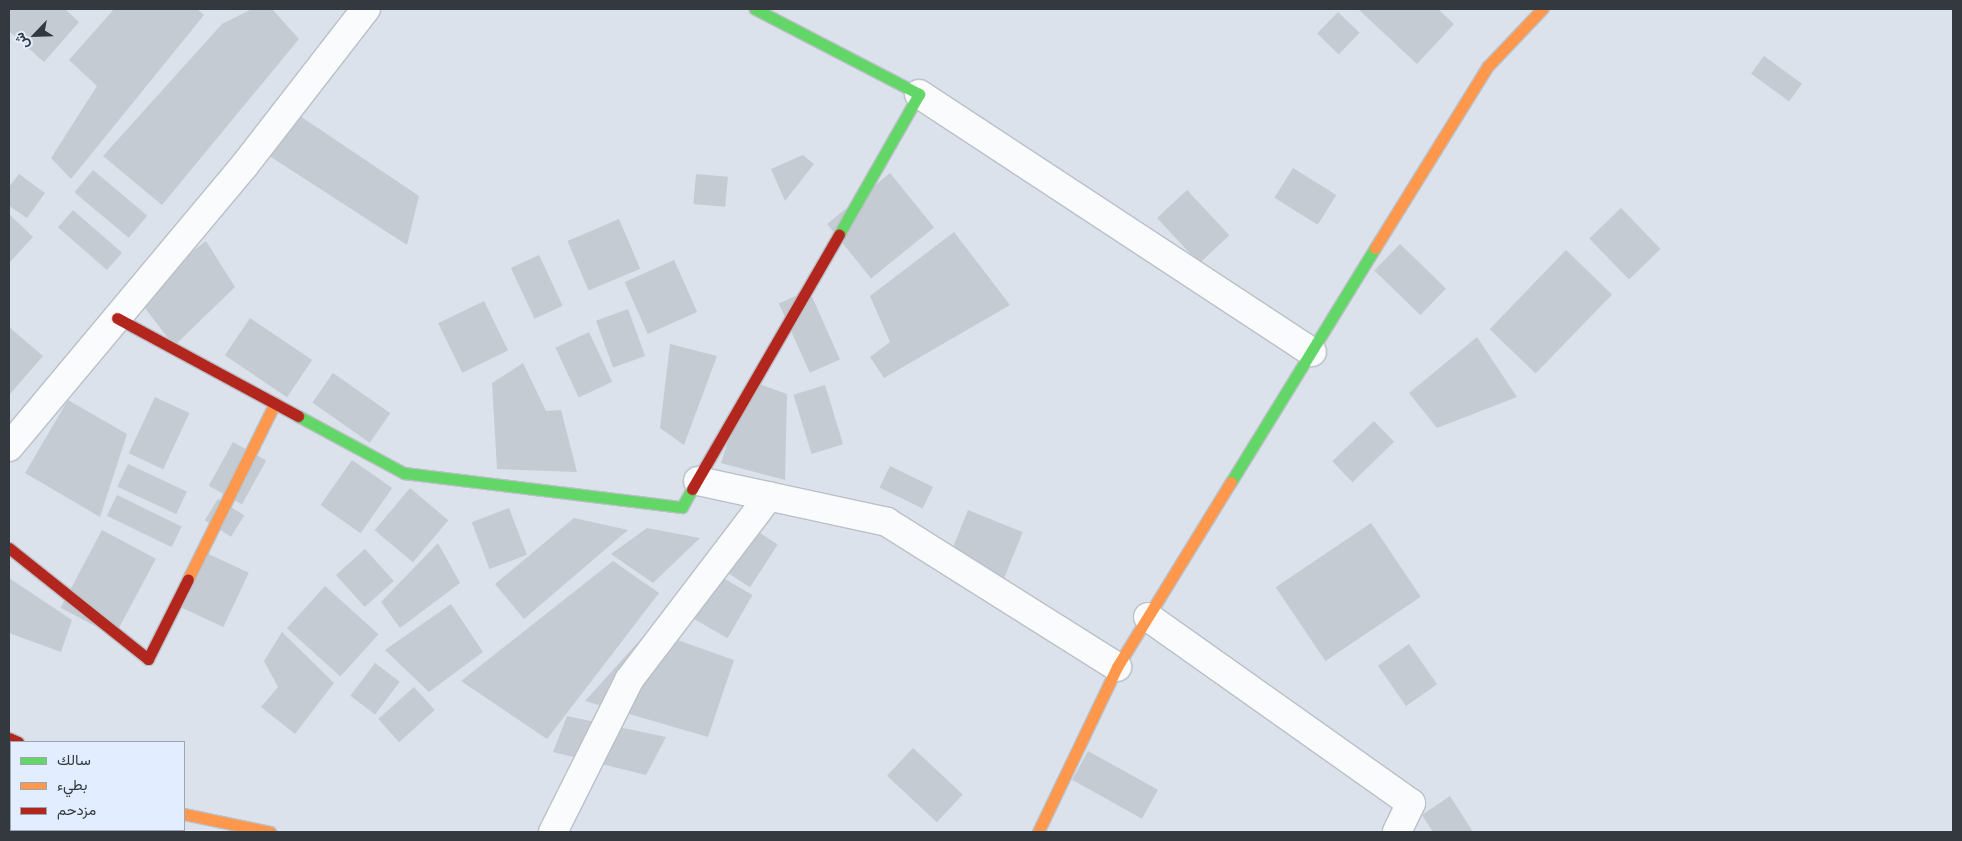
<!DOCTYPE html>
<meta charset="utf-8">
<style>
body{margin:0}
#map{position:relative;width:1962px;height:841px;overflow:hidden;background:#dbe2eb;font-family:"Open Sans",Vazirmatn,sans-serif}
div>[style]{position:absolute}
[style*='--x']{left:calc(var(--x)*1px);top:calc(var(--y)*1px);width:calc(var(--w)*1px);rotate:calc(var(--a)*1deg)}
.building>*{inset:0;background:#c4cbd3;transform-origin:0 0}
.roads{filter:drop-shadow(1px 0 #bbc0c7) drop-shadow(-1px 0 #bbc0c7) drop-shadow(0 1px #bbc0c7) drop-shadow(0 -1px #bbc0c7)}
.street>*{height:28px;margin:-14px;padding:0 14px;transform-origin:14px;border-radius:14px;background:#fafbfc}
.fast>*{height:11px;margin:-5.5px;padding:0 5.5px;transform-origin:5.5px;border-radius:5.5px;background:#63d668}
.slow>*{height:11px;margin:-5.5px;padding:0 5.5px;transform-origin:5.5px;border-radius:5.5px;background:#ff974d}
.jam>*{height:11px;margin:-5.5px;padding:0 5.5px;transform-origin:5.5px;border-radius:5.5px;background:#b3261e}
span{translate:-50% -50%;white-space:nowrap;text-align:center;line-height:1.15;-webkit-text-stroke:4.5px #e2eeff;paint-order:stroke}
.frame{position:absolute;inset:0;border:10px solid #34393f;pointer-events:none}
.legend{position:absolute;left:10px;top:741px;width:175px;height:90px;box-sizing:border-box;background:#e2eeff;border:1px solid #9ca6b2;margin:0;padding:6px 9px;list-style:none;font-size:15px;color:#34393f}
.legend li{display:flex;align-items:center;gap:10px;height:25px}
.legend b{width:25px;border:1px solid #9ca6b2}
.north{position:absolute;left:10px;top:10px;width:50px;height:50px;-webkit-text-stroke:4px #e2eeff;paint-order:stroke;rotate:246deg;font-size:14px;font-weight:700;line-height:20px;text-align:center;color:#34393f}
.north::after{content:'';display:block;margin:auto;width:18px;height:22px;background:#34393f;clip-path:polygon(50% 0,100% 100%,50% 72%,0 100%)}
</style>
<div id="map">
<div class="building">
<i style="clip-path:polygon(9px 9px,65px 9px,79px 22px,44px 62px,9px 31px)"></i>
<i style="clip-path:polygon(114px 9px,197px 9px,204px 15px,71px 179px,51px 158px,97px 86px,69px 60px)"></i>
<i style="clip-path:polygon(252px 9px,272px 9px,299px 39px,162px 205px,103px 156px,222px 24px)"></i>
<i style="clip-path:polygon(1358px 9px,1438px 9px,1454px 24px,1417px 64px)"></i>
<i style="left:1338px;top:12px;width:30px;height:30px;rotate:44deg"></i>
<i style="left:1764px;top:56px;width:47px;height:22px;rotate:36deg"></i>
<i style="clip-path:polygon(288px 108px,419px 196px,407px 245px,260px 150px)"></i>
<i style="clip-path:polygon(803px 155px,814px 164px,785px 201px,771px 169px)"></i>
<i style="left:1293px;top:168px;width:51px;height:35px;rotate:32deg"></i>
<i style="left:93px;top:170px;width:71px;height:29px;rotate:40deg"></i>
<i style="left:890px;top:173px;width:70px;height:81px;rotate:51deg"></i>
<i style="clip-path:polygon(19px 174px,45px 193px,27px 218px,9px 206px,9px 187px)"></i>
<i style="left:696px;top:174px;width:32px;height:30px;rotate:5deg"></i>
<i style="left:1187px;top:190px;width:62px;height:41px;rotate:47deg"></i>
<i style="left:1621px;top:208px;width:57px;height:44px;rotate:46deg"></i>
<i style="left:73px;top:210px;width:65px;height:23px;rotate:41deg"></i>
<i style="clip-path:polygon(9px 214px,33px 237px,9px 263px)"></i>
<i style="left:619px;top:219px;width:54px;height:56px;rotate:67deg"></i>
<i style="clip-path:polygon(954px 232px,1010px 305px,884px 378px,870px 357px,890px 342px,870px 296px)"></i>
<i style="clip-path:polygon(206px 241px,235px 287px,174px 346px,135px 295px)"></i>
<i style="left:1400px;top:244px;width:64px;height:37px;rotate:44deg"></i>
<i style="left:1566px;top:250px;width:64px;height:110px;rotate:44deg"></i>
<i style="left:539px;top:255px;width:56px;height:31px;rotate:65deg"></i>
<i style="left:674px;top:260px;width:57px;height:54px;rotate:66deg"></i>
<i style="left:809px;top:290px;width:76px;height:33px;rotate:66deg"></i>
<i style="left:484px;top:301px;width:55px;height:51px;rotate:64deg"></i>
<i style="left:628px;top:309px;width:50px;height:34px;rotate:70deg"></i>
<i style="left:250px;top:318px;width:75px;height:45px;rotate:34deg"></i>
<i style="clip-path:polygon(9px 327px,43px 356px,10px 394px,9px 393px)"></i>
<i style="left:589px;top:332px;width:55px;height:37px;rotate:65deg"></i>
<i style="clip-path:polygon(1477px 337px,1517px 397px,1437px 428px,1409px 393px)"></i>
<i style="clip-path:polygon(670px 344px,717px 356px,684px 445px,660px 428px)"></i>
<i style="clip-path:polygon(523px 363px,546px 411px,561px 410px,577px 472px,497px 469px,492px 383px)"></i>
<i style="left:333px;top:373px;width:70px;height:36px;rotate:35deg"></i>
<i style="clip-path:polygon(748px 380px,787px 394px,785px 480px,721px 463px)"></i>
<i style="left:825px;top:385px;width:62px;height:33px;rotate:73deg"></i>
<i style="left:155px;top:397px;width:38px;height:62px;rotate:25deg"></i>
<i style="clip-path:polygon(68px 400px,127px 434px,100px 517px,25px 473px)"></i>
<i style="left:1374px;top:421px;width:29px;height:58px;rotate:46deg"></i>
<i style="left:233px;top:442px;width:38px;height:50px;rotate:29deg"></i>
<i style="left:352px;top:460px;width:49px;height:55px;rotate:35deg"></i>
<i style="left:128px;top:464px;width:65px;height:25px;rotate:25deg"></i>
<i style="left:890px;top:466px;width:48px;height:24px;rotate:26deg"></i>
<i style="left:410px;top:488px;width:50px;height:55px;rotate:40deg"></i>
<i style="left:117px;top:495px;width:72px;height:23px;rotate:26deg"></i>
<i style="left:218px;top:499px;width:31px;height:25px;rotate:32deg"></i>
<i style="left:509px;top:508px;width:50px;height:40px;rotate:69deg"></i>
<i style="left:968px;top:510px;width:59px;height:56px;rotate:22deg"></i>
<i style="clip-path:polygon(574px 518px,628px 530px,524px 619px,495px 584px)"></i>
<i style="left:740px;top:520px;width:45px;height:51px;rotate:33deg"></i>
<i style="left:1371px;top:523px;width:89px;height:115px;rotate:56deg"></i>
<i style="clip-path:polygon(647px 528px,700px 538px,653px 583px,611px 554px)"></i>
<i style="left:102px;top:530px;width:61px;height:88px;rotate:28deg"></i>
<i style="clip-path:polygon(438px 543px,460px 583px,400px 628px,381px 602px)"></i>
<i style="left:198px;top:549px;width:56px;height:60px;rotate:25deg"></i>
<i style="left:365px;top:549px;width:43px;height:39px;rotate:48deg"></i>
<i style="clip-path:polygon(613px 561px,659px 593px,547px 739px,461px 681px)"></i>
<i style="left:704px;top:567px;width:56px;height:50px;rotate:30deg"></i>
<i style="clip-path:polygon(9px 578px,72px 620px,61px 652px,9px 633px)"></i>
<i style="left:325px;top:586px;width:72px;height:57px;rotate:42deg"></i>
<i style="clip-path:polygon(451px 604px,483px 652px,429px 692px,385px 650px)"></i>
<i style="clip-path:polygon(649px 630px,734px 660px,708px 737px,585px 701px)"></i>
<i style="clip-path:polygon(282px 632px,334px 683px,295px 734px,261px 707px,278px 687px,264px 661px)"></i>
<i style="left:1409px;top:644px;width:49px;height:38px;rotate:55deg"></i>
<i style="left:375px;top:663px;width:31px;height:41px;rotate:37deg"></i>
<i style="left:414px;top:687px;width:31px;height:48px;rotate:48deg"></i>
<i style="clip-path:polygon(567px 716px,666px 737px,646px 775px,553px 752px)"></i>
<i style="left:913px;top:748px;width:68px;height:38px;rotate:43deg"></i>
<i style="left:1088px;top:751px;width:80px;height:33px;rotate:29deg"></i>
<i style="clip-path:polygon(1450px 796px,1473px 832px,1433px 832px,1422px 815px)"></i>
</div>
<div class="roads">
<div class="street">
<i style="--x:919;--y:94;--w:470;--a:33.3"></i>
<i style="--x:9;--y:447;--w:366;--a:-50.1"></i>
<i style="--x:244;--y:166;--w:199;--a:-52.2"></i>
<i style="--x:698;--y:481;--w:193;--a:12.2"></i>
<i style="--x:887;--y:522;--w:272;--a:32.2"></i>
<i style="--x:1148;--y:617;--w:322;--a:35.3"></i>
<i style="--x:1411;--y:803;--w:32;--a:116"></i>
<i style="--x:553;--y:832;--w:170;--a:-63.4"></i>
<i style="--x:629;--y:680;--w:231;--a:-52.7"></i>
</div>
<div class="fast">
<i style="--x:755;--y:9;--w:185;--a:27.4"></i>
<i style="--x:919;--y:94;--w:161;--a:119.7"></i>
<i style="--x:298;--y:416;--w:120;--a:28.3"></i>
<i style="--x:404;--y:473;--w:280;--a:7"></i>
<i style="--x:682;--y:507;--w:21;--a:-61"></i>
<i style="--x:1231;--y:482;--w:275;--a:-58.4"></i>
</div>
<div class="slow">
<i style="--x:1375;--y:248;--w:214;--a:-58.2"></i>
<i style="--x:1488;--y:66;--w:79;--a:-46.5"></i>
<i style="--x:188;--y:579;--w:196;--a:-63.7"></i>
<i style="--x:184;--y:814;--w:88;--a:11.8"></i>
<i style="--x:1038;--y:832;--w:183;--a:-64.4"></i>
<i style="--x:1117;--y:667;--w:217;--a:-58.4"></i>
</div>
<div class="jam">
<i style="--x:117;--y:318;--w:206;--a:28.4"></i>
<i style="--x:692;--y:489;--w:294;--a:-60"></i>
<i style="--x:9;--y:548;--w:178;--a:38.6"></i>
<i style="--x:148;--y:659;--w:89;--a:-63.4"></i>
<i style="--x:9;--y:738;--w:10;--a:24"></i>
<i style="--x:9;--y:812;--w:2;--a:27"></i>
<i style="--x:53;--y:830;--w:6;--a:18"></i>
</div>
</div>
<div class="frame"></div>
<ul class="legend">
<li><b style="height:6px;background:#63d668"></b>سالك</li>
<li><b style="height:6px;background:#ff974d"></b>بطيء</li>
<li><b style="height:6px;background:#b3261e"></b>مزدحم</li>
</ul>
<div class="north">ش</div>
</div>
